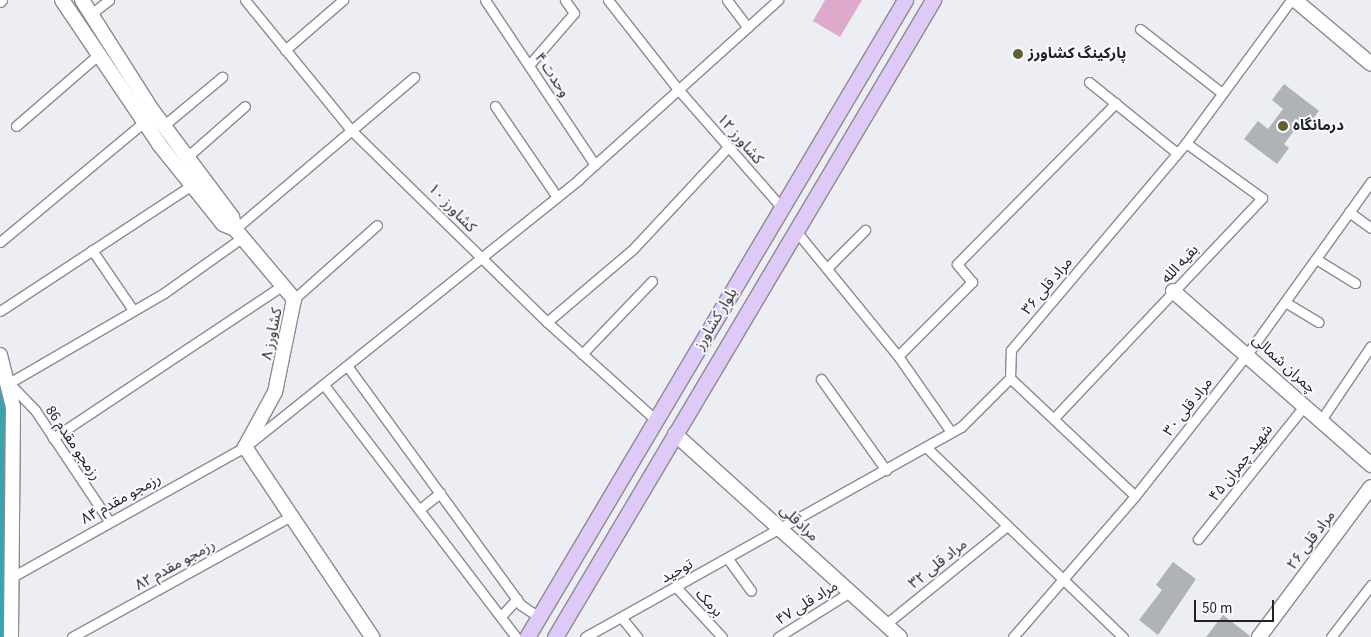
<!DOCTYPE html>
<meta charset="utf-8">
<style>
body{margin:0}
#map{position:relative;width:1371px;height:637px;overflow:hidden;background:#eceef4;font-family:"Source Sans 3","Noto Sans Arabic",sans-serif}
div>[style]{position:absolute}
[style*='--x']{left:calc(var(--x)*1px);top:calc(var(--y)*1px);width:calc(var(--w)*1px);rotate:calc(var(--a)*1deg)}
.green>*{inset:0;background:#dac}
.canal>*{height:11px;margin:-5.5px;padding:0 5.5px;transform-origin:5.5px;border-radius:5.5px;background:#39a4b0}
.building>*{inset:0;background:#aeb3b7}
.roads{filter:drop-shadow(1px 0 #8a8c91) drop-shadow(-1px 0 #8a8c91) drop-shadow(0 1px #8a8c91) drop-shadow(0 -1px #8a8c91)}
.street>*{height:9px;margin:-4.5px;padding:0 4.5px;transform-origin:4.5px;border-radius:4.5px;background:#fff}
.secondary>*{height:14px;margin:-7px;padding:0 7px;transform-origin:7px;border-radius:7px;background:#fff}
.primary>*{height:15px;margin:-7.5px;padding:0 7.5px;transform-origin:7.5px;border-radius:7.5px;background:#dfcaf7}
.dots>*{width:14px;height:14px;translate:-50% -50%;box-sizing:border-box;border:2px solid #fafbff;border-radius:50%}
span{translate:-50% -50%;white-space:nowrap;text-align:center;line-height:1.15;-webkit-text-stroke:4px #fafbff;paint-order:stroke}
.poi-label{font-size:15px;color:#232325;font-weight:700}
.left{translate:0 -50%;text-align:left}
.street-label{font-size:15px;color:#232325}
.scale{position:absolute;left:1194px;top:600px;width:80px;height:22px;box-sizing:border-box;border:2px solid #232325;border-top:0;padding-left:6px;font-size:15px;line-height:18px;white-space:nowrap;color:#232325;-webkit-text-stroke:4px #fafbff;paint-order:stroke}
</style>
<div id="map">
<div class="green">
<i style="clip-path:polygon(825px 0,862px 0,840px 37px,813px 21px)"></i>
</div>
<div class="canal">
<i style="--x:0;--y:391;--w:246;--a:89.3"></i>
</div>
<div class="building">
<i style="clip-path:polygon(1284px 84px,1319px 111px,1309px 124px,1303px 119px,1284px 144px,1289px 148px,1277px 164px,1244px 139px,1258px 121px,1268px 129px,1283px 109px,1272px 100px)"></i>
<i style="clip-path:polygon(1173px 562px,1196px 579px,1158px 635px,1139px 620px,1162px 590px,1156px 585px)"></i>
<i style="clip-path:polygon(1223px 615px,1250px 636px,1250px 637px,1206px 637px)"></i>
</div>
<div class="roads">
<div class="street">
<i style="--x:245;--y:0;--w:168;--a:50.8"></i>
<i style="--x:351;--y:130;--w:274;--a:44.4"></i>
<i style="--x:547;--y:322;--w:147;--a:42"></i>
<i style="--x:485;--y:0;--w:198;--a:56.3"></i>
<i style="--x:608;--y:0;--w:112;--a:51.9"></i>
<i style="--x:677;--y:88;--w:159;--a:48.8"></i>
<i style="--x:727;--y:0;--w:34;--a:53"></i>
<i style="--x:0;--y:2;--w:3;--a:-45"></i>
<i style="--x:91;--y:14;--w:23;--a:-38"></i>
<i style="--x:1140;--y:29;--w:104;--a:38"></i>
<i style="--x:285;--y:50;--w:77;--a:-40.8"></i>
<i style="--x:529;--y:65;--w:69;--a:-49.1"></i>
<i style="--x:574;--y:13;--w:16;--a:-125"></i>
<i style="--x:1089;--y:82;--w:113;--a:38.9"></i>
<i style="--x:495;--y:106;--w:110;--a:55.7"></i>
<i style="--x:16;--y:126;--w:110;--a:-40.9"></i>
<i style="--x:163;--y:126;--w:77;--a:-39.7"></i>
<i style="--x:187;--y:157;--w:77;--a:-41.3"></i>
<i style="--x:1349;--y:212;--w:27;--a:36"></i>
<i style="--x:235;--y:229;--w:235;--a:-40.3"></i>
<i style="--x:796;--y:231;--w:161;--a:50.8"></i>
<i style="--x:898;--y:356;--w:93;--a:55.1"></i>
<i style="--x:0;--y:242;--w:187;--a:-39.8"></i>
<i style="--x:92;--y:250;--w:73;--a:55.7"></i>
<i style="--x:1316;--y:259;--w:46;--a:31.6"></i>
<i style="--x:827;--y:268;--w:54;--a:-45"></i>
<i style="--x:294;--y:299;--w:111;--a:-41.7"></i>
<i style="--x:1285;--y:302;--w:39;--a:31"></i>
<i style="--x:0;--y:311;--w:230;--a:-33.3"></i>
<i style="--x:547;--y:322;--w:113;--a:-40.3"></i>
<i style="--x:633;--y:249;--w:139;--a:-47"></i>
<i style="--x:582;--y:354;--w:101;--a:-46.2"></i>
<i style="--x:898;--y:356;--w:105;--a:-45"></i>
<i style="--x:972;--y:282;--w:23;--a:-130"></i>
<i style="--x:957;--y:264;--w:226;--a:-45.4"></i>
<i style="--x:348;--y:367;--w:294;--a:54"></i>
<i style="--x:521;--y:605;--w:22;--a:34"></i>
<i style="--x:1010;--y:378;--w:172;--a:43.3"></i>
<i style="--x:821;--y:379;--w:112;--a:54.5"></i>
<i style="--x:324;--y:385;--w:317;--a:52.7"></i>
<i style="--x:1054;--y:418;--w:303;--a:-46.6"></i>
<i style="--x:1262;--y:198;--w:94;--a:-144.1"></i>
<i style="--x:1321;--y:420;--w:89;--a:-56"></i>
<i style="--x:53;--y:438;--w:275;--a:-33.6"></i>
<i style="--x:926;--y:447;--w:274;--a:44"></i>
<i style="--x:420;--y:509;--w:26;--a:-39"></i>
<i style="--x:109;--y:521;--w:133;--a:-123.7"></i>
<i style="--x:35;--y:410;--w:37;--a:-134"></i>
<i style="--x:9;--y:383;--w:179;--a:-30.1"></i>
<i style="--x:164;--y:293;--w:97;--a:-35.3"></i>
<i style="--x:1198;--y:539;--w:171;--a:-51.4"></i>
<i style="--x:728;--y:559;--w:39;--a:54"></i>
<i style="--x:12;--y:577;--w:267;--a:-29.2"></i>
<i style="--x:245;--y:447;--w:428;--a:-38.7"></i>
<i style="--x:579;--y:179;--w:268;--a:-42"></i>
<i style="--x:676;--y:587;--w:68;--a:47.4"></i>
<i style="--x:502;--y:615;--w:22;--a:-47"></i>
<i style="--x:621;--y:617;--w:26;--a:51"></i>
<i style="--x:886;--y:624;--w:156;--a:-39"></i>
<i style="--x:72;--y:637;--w:250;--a:-28.9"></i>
<i style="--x:585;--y:637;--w:431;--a:-29.2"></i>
<i style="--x:961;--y:427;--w:69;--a:-45"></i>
<i style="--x:1010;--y:378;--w:28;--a:-88"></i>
<i style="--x:1011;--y:350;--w:271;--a:-49.8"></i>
<i style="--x:1186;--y:143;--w:177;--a:-53.7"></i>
<i style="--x:778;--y:637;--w:85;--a:-32"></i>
<i style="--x:1013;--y:637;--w:186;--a:-49.1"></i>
<i style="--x:1135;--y:496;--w:182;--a:-51.7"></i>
<i style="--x:1248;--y:353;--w:211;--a:-54.3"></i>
<i style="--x:1331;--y:637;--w:66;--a:-52.4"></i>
</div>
<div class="secondary">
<i style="--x:62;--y:0;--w:174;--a:56"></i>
<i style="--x:159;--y:144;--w:102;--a:51.3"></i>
<i style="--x:223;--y:224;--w:13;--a:23"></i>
<i style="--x:82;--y:0;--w:130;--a:57.5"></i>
<i style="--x:152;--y:110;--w:134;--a:53.2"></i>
<i style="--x:232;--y:217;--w:12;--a:76"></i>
<i style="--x:235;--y:229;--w:92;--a:49.9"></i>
<i style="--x:294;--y:299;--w:95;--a:101.5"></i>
<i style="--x:275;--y:392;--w:63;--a:118.6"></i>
<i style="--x:245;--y:447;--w:229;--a:56.2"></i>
<i style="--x:1295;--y:0;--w:99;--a:40.1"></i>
<i style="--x:1173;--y:291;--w:264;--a:41.3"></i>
<i style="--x:0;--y:355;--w:54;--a:76"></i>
<i style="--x:13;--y:407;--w:230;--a:90.5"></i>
<i style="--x:675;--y:434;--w:303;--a:42.1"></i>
<i style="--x:1259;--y:637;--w:187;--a:-53.3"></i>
</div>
<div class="primary">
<i style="--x:527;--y:637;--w:741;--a:-59.31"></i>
<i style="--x:555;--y:637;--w:741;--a:-59.31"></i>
</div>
</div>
<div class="dots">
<i style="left:1018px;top:54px;background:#64602d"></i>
<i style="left:1283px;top:126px;background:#64602d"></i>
</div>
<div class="poi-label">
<span class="left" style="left:1028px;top:54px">پارکینگ کشاورز</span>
<span class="left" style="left:1293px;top:126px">درمانگاه</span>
</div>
<div class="street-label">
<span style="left:552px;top:75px;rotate:56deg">وحدت ۴</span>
<span style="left:740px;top:139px;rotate:49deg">کشاورز ۱۲</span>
<span style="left:452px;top:208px;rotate:46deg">کشاورز ۱۰</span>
<span style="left:1180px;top:264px;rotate:-47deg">بقیه الله</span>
<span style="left:1047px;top:286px;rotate:-50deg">مراد قلی ۳۶</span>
<span style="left:716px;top:319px;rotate:-59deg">بلوار کشاورز</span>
<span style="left:272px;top:334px;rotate:-78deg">کشاورز ۸</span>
<span style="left:1284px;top:364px;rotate:42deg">چمران شمالی</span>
<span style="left:1188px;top:407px;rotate:-52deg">مراد قلی ۳۰</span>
<span style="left:73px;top:443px;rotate:56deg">رزمجو مقدم 86</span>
<span style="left:1241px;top:463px;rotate:-52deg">شهید چمران ۴۵</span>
<span style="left:121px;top:499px;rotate:-29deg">رزمجو مقدم ۸۴</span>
<span style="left:799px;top:523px;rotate:42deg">مرادقلی</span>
<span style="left:1311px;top:540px;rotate:-53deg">مراد قلی ۲۶</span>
<span style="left:938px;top:564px;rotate:-39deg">مراد قلی ۳۲</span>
<span style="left:175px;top:565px;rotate:-29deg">رزمجو مقدم ۸۲</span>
<span style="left:677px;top:571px;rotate:-29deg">توحید</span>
<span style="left:709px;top:603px;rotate:47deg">برمک</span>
<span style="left:807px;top:603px;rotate:-32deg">مراد قلی ۴۷</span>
</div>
<div class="scale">50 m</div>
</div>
